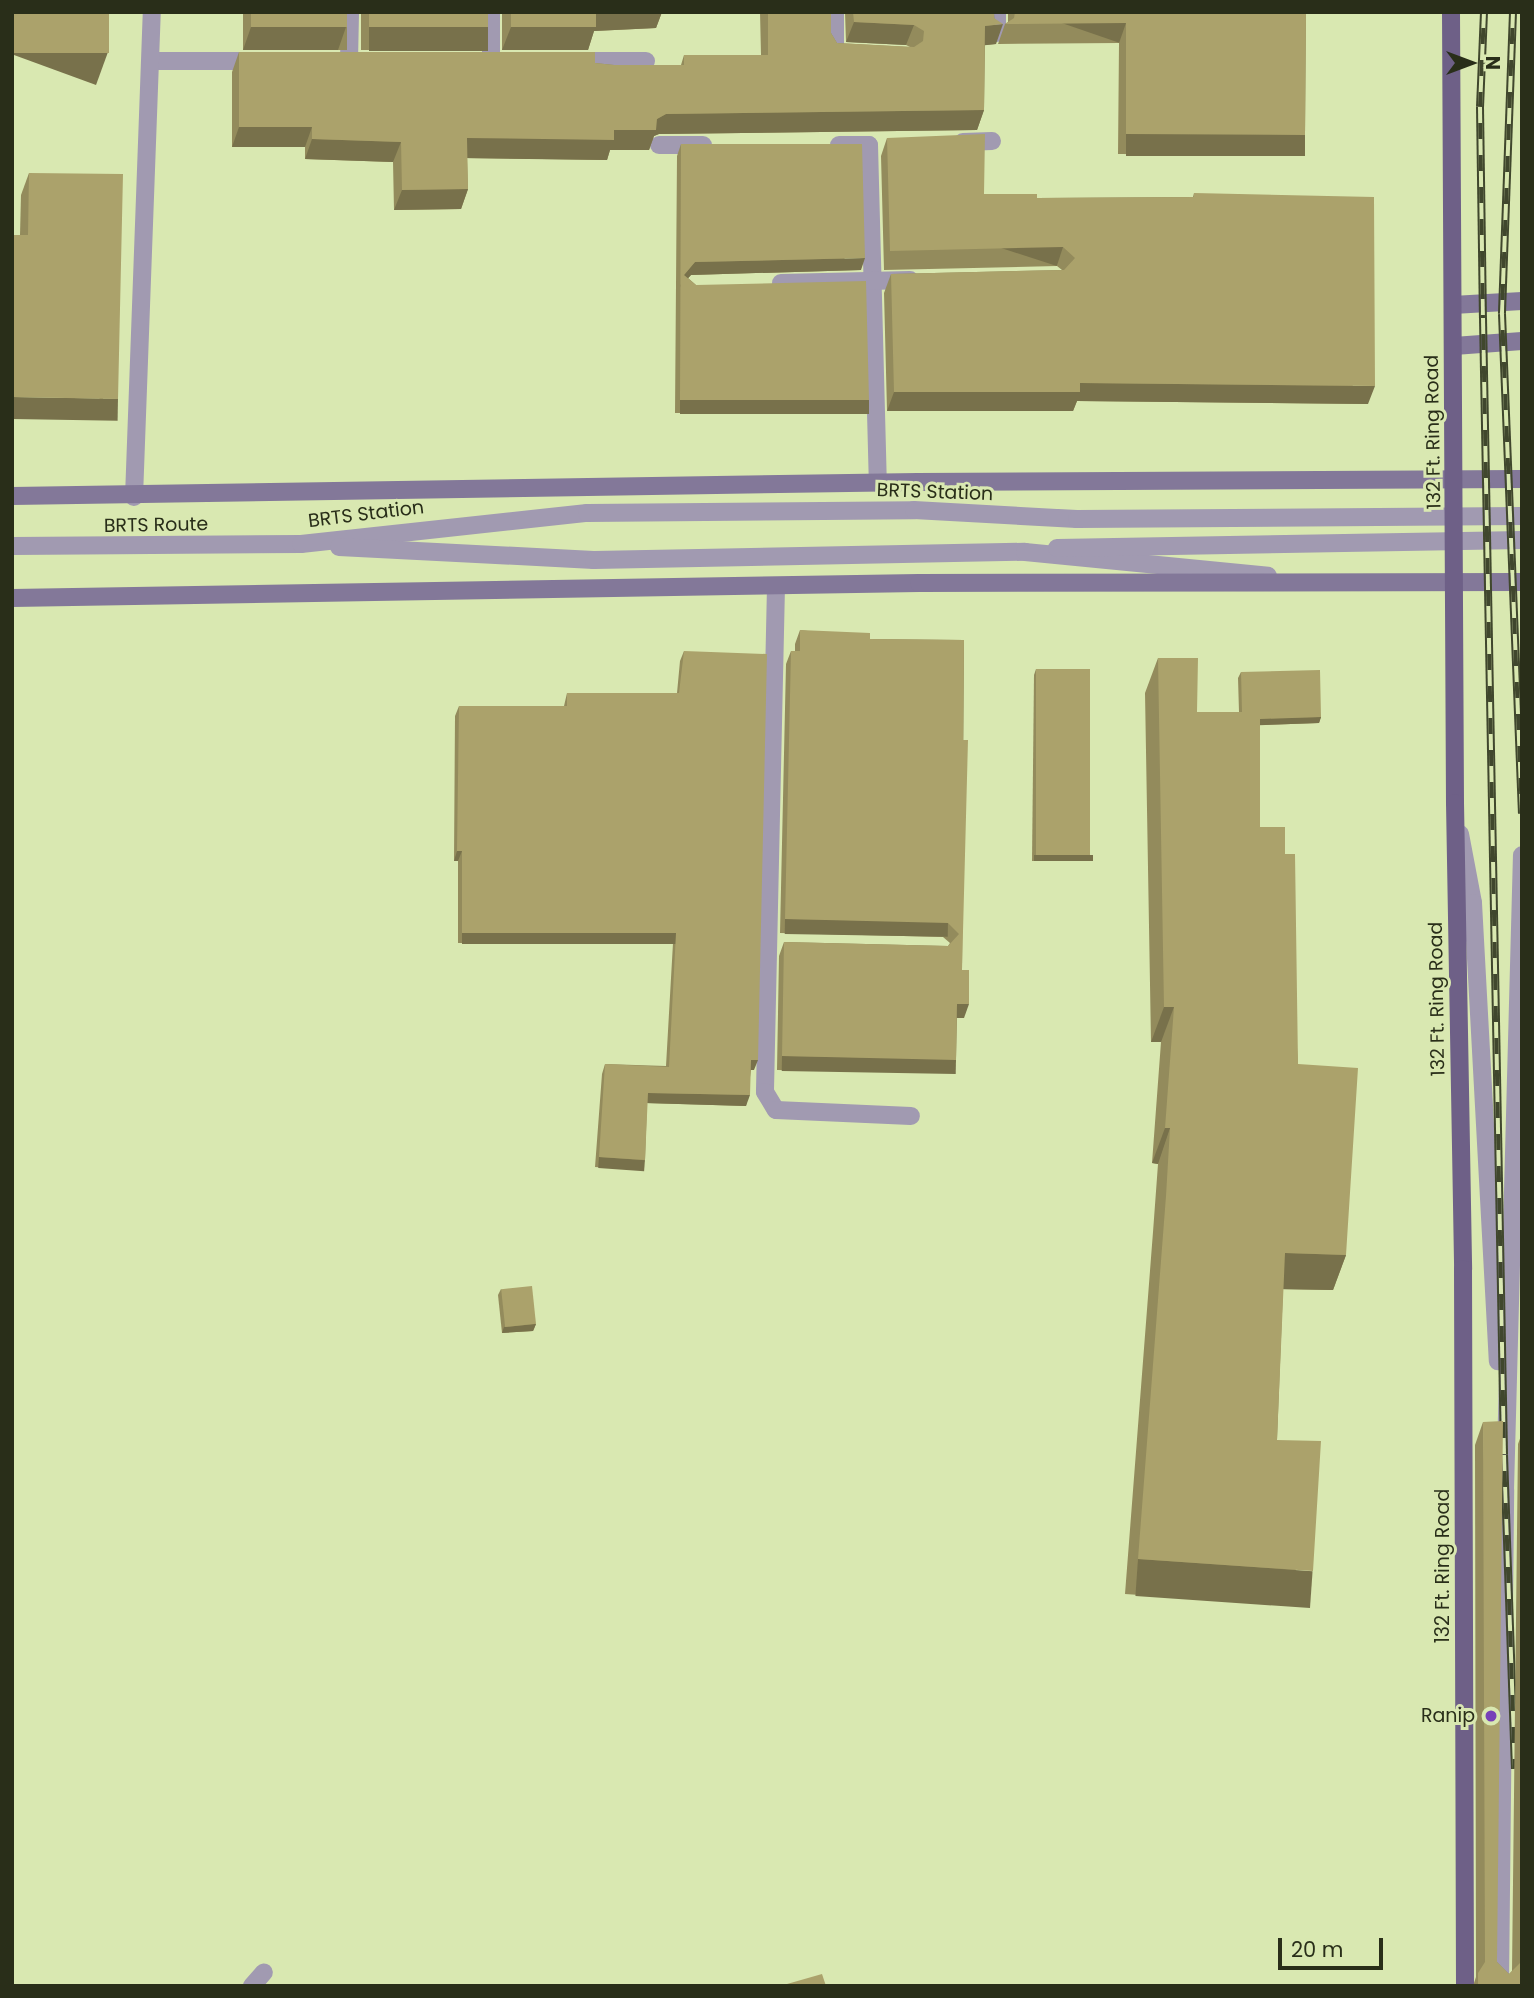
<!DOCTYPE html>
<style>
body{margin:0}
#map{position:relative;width:1534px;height:1998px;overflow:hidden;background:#d9e8b1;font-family:Poppins,sans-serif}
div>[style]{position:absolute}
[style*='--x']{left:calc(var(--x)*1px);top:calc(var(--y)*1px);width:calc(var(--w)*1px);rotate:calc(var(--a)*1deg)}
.lane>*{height:18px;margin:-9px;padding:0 9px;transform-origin:9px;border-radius:9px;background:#a19ab1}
.street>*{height:18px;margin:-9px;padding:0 9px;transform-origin:9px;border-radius:9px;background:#a19ab1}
.secondary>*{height:18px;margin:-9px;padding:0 9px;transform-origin:9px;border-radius:9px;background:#837899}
.primary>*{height:18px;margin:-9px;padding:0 9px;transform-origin:9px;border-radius:9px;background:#6e6087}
.rail>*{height:8px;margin-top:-4px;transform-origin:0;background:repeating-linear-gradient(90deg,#d9e8b1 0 16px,#40472d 0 32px);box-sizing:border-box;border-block:2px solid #40472d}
.wall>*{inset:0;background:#938b5c;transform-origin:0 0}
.shaded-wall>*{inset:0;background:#78714b;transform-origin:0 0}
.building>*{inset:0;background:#aba26b;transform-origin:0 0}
.dots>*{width:19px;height:19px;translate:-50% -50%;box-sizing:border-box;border:4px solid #d9e8b1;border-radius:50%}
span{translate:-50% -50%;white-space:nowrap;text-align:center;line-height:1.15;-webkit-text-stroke:6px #d9e8b1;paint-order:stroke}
.street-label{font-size:19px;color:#292e19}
.poi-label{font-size:19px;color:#292e19}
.right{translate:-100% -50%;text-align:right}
.frame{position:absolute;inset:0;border:14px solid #292e19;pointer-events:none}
.north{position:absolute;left:1436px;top:28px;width:70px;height:70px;-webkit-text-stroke:5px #d9e8b1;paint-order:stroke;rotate:90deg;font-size:19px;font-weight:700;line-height:28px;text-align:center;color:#292e19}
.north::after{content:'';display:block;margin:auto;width:24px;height:32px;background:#292e19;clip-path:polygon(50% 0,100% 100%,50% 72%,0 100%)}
.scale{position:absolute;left:1278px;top:1938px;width:105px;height:32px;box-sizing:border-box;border:4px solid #292e19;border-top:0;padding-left:9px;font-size:21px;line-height:24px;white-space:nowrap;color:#292e19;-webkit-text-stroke:5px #d9e8b1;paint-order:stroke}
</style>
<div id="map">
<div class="lane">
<i style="--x:12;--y:546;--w:289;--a:-0.4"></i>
<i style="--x:301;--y:544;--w:288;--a:-6.2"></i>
<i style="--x:587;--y:513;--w:327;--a:-0.5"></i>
<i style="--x:914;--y:510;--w:163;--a:3.2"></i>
<i style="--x:1077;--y:519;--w:445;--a:-0.4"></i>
<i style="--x:339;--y:547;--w:255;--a:2.9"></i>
<i style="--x:594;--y:560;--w:431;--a:-1.1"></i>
<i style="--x:1025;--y:552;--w:244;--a:5.6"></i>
<i style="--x:1057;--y:548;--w:465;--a:-1"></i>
<i style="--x:1460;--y:834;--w:70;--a:79.3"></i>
<i style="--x:1473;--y:903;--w:459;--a:86.9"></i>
<i style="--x:1500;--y:1986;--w:496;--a:-89.4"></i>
<i style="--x:1505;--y:1490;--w:635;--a:-88.47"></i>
</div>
<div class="street">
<i style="--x:835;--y:12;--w:41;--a:90"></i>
<i style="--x:835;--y:53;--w:8;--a:7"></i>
<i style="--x:997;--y:12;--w:21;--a:90"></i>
<i style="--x:151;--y:61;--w:107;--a:0"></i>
<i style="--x:349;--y:61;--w:49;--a:-88.8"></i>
<i style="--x:491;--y:61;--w:49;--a:-90"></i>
<i style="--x:573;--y:61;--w:73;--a:0"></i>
<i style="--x:963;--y:142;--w:29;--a:-2"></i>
<i style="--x:659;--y:145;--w:44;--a:0"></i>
<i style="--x:839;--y:145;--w:30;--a:0"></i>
<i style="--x:869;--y:145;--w:338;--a:88.5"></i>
<i style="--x:781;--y:283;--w:129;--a:-1.3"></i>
<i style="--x:134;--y:497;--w:485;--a:-87.9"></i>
<i style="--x:776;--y:586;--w:506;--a:91.25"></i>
<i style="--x:765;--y:1092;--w:21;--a:59"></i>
<i style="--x:776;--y:1110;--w:135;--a:2.5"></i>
<i style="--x:252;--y:1986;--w:18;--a:-49"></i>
</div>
<div class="secondary">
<i style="--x:1453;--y:305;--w:69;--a:-3.3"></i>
<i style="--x:1454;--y:346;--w:68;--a:-4.2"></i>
<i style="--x:12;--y:496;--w:906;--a:-0.89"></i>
<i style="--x:918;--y:482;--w:604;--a:-0.28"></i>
<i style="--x:12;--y:598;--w:907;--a:-0.95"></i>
<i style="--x:919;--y:583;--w:603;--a:-0.1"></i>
</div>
<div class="primary">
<i style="--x:1451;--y:12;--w:791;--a:89.71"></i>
<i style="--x:1455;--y:803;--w:466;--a:89"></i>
<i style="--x:1463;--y:1269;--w:717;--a:89.84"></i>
</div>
<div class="rail">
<i style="--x:1484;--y:12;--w:95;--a:92.4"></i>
<i style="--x:1480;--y:107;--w:211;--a:89.2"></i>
<i style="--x:1483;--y:318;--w:1137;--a:88.94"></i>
<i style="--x:1504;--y:1455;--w:314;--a:88"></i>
<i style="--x:1513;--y:12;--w:302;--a:92.1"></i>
<i style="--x:1502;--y:314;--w:500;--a:87.71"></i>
</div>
<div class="wall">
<i style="left:243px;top:12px;width:104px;height:38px"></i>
<i style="left:361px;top:12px;width:127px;height:38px"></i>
<i style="clip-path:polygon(502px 12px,662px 12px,656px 28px,594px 31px,588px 50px,502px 50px)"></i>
<i style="clip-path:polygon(760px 12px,831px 12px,831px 33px,837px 43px,910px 47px,906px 45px,846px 42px,845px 12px,994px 12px,996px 44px,985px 45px,984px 110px,977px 130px,659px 134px,654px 136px,649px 150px,610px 150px,607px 160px,467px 158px,468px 189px,461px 209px,394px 210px,393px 162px,305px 159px,305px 147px,232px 147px,232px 72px,239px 52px,595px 63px,614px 65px,681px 65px,684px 55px,761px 55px)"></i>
<i style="clip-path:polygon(1008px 12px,1306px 12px,1305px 135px,1298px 155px,1118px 154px,1119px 43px,998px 44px,1005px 24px,1008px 22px)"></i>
<i style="clip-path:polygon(887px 138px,984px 194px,1037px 198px,1193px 197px,1194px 193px,1368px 404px,1077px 401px,1073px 411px,887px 411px,884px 293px,891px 274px,1062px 270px,1057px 266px,884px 270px,881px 156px)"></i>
<i style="clip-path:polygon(681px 144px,861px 270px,691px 275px,688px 278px,696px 285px,869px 400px,865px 412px,675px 413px,677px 156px)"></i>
<i style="clip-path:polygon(29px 173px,110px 420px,20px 235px,21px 195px)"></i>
<i style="clip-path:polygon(800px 630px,870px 639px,964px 640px,962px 970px,964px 1018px,957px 1018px,956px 1060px,952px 1073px,777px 1070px,779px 956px,784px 942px,948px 946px,950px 943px,943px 937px,780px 933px,786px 664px,791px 651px,795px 651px,795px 644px)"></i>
<i style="clip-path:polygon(684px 651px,754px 1070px,751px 1070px,746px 1106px,647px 1103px,645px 1160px,641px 1170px,595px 1167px,602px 1074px,605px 1064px,666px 1066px,673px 943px,458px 943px,458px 861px,454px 861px,455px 716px,459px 706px,564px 706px,567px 693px,677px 693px,680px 661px)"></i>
<i style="clip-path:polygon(1158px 658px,1197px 712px,1239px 712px,1238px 678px,1241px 672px,1321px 717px,1319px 723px,1260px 725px,1260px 827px,1285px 854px,1298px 1064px,1346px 1255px,1333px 1290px,1283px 1289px,1277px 1440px,1301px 1606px,1125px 1594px,1153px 1232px,1158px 1164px,1152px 1163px,1161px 1042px,1151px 1042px,1145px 693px)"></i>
<i style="clip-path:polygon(1036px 669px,1091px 861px,1032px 861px,1034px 675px)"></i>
<i style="clip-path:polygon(501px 1289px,536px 1324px,533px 1331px,502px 1333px,498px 1295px)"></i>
<i style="clip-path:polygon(1483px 1422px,1497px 1962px,1509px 1974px,1512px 1971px,1518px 1444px,1522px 1433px,1522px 1986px,1473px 1986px,1476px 1977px,1475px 1445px)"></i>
</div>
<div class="shaded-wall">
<i style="clip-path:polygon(595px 12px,662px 12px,656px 28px,594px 31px,588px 50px,502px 50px,511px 27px)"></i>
<i style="clip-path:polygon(854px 22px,914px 25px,906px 45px,846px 42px)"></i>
<i style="left:1126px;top:23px;width:21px;height:121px;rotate:109deg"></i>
<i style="clip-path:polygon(1003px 24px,996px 44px,978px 46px,985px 26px)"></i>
<i style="clip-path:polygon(251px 27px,346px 27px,338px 50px,243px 50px)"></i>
<i style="left:369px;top:27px;width:119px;height:24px"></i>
<i style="left:108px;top:52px;width:35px;height:96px;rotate:110deg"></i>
<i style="clip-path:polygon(984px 110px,977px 130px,659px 134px,654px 136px,649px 150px,610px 150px,607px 160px,460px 158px,467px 138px,614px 130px,657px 119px,666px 114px)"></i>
<i style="clip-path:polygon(239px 127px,312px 127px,305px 147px,232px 147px)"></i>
<i style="left:1126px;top:134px;width:179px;height:22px"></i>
<i style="clip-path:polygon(312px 139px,401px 142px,393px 162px,305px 159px)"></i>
<i style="clip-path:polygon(468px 189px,461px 209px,394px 210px,402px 190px)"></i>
<i style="left:1063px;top:247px;width:20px;height:173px;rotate:108deg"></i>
<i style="clip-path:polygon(865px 258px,861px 270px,691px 275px,680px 287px,684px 275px,695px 262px)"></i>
<i style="clip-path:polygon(1080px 383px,1375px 386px,1368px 404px,1077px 401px,1073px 411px,887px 411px,894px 392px)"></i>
<i style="left:13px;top:397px;width:105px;height:22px;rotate:1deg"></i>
<i style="left:680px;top:400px;width:189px;height:14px"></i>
<i style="clip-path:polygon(1321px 717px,1319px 723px,1239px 726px,1242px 719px)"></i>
<i style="clip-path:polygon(457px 851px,462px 851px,458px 861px,454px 861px)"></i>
<i style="left:1034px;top:855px;width:59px;height:6px"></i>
<i style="left:785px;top:919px;width:163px;height:15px;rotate:1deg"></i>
<i style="left:462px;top:933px;width:214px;height:11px"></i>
<i style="clip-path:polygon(957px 1004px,969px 1004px,964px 1018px,952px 1018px)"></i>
<i style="clip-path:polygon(1164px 1007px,1174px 1007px,1161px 1042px,1151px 1042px)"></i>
<i style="left:782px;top:1056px;width:174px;height:15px;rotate:1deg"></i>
<i style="clip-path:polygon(751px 1060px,758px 1060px,754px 1070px,747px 1070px)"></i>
<i style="clip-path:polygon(648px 1093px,750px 1095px,746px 1106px,644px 1103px)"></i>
<i style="clip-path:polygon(1165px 1128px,1170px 1128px,1158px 1164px,1152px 1163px)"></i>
<i style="left:599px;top:1157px;width:46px;height:11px;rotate:4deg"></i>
<i style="clip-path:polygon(1285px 1253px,1346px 1255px,1333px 1290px,1272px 1289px)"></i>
<i style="clip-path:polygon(536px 1324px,533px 1331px,502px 1333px,504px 1327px)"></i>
<i style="left:1138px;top:1559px;width:175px;height:37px;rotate:4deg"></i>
</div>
<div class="building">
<i style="left:12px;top:12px;width:97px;height:41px"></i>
<i style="left:251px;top:12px;width:96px;height:15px"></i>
<i style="left:369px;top:12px;width:119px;height:15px"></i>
<i style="left:511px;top:12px;width:85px;height:15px"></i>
<i style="clip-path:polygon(768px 12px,831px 12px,831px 33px,837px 43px,914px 47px,923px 41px,924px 31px,914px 25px,854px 22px,853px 12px,994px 12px,994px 18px,1003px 24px,985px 26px,984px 110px,666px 114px,657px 119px,656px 130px,614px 130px,614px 140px,467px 138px,468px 189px,402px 190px,401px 142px,312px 139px,312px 127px,239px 127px,239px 52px,595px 52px,595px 63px,614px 65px,684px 65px,684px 55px,768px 55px)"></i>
<i style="clip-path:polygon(1015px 12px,1306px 12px,1305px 135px,1126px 134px,1126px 23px,1005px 24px,1014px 18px)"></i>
<i style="clip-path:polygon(985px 134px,984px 194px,1037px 194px,1037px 198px,1194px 197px,1194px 193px,1374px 197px,1375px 386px,1080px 383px,1080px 392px,894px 392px,891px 274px,1064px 270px,1075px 258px,1063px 247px,890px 251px,887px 138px)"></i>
<i style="clip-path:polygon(681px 144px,862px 144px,865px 258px,695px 262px,684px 275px,696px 285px,866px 281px,869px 400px,680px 400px)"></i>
<i style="clip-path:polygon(29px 173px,123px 174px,118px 399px,13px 397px,12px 404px,12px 235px,28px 235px)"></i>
<i style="clip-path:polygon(800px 630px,870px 633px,870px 639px,964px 640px,963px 740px,968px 740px,962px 970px,969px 970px,969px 1004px,957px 1004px,956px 1060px,782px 1056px,784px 942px,948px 946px,959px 934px,948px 923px,785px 919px,791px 651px,800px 651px)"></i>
<i style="clip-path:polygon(684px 651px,767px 654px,758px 1060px,751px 1060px,750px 1095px,648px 1093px,645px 1160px,599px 1157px,605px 1064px,669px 1067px,676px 933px,462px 933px,462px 851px,457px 851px,459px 706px,567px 706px,567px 693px,679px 693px)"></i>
<i style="clip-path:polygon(1158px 658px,1198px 658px,1197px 712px,1260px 712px,1260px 827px,1285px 827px,1285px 854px,1295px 854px,1298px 1064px,1358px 1068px,1346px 1255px,1285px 1253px,1277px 1440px,1321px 1441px,1313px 1571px,1138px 1559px,1166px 1196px,1170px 1128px,1165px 1128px,1174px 1007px,1164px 1007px)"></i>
<i style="left:1036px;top:669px;width:54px;height:186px"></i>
<i style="clip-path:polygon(1320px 670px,1321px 717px,1260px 719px,1260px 712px,1242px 712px,1241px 672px)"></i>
<i style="left:532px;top:1286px;width:38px;height:31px;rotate:84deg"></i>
<i style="clip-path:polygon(1503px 1421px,1497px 1962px,1509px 1974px,1520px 1963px,1522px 1804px,1522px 1986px,1478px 1986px,1478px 1973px,1485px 1962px,1483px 1422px)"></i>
<i style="clip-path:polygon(822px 1974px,826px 1986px,780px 1986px)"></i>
</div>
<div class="dots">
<i style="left:1491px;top:1716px;background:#7741b8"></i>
</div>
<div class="street-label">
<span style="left:1433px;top:432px;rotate:-91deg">132 Ft. Ring Road</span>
<span style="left:935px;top:492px;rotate:2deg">BRTS Station</span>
<span style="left:366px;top:514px;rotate:-7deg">BRTS Station</span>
<span style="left:156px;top:525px;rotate:-1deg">BRTS Route</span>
<span style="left:1437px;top:999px;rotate:-91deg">132 Ft. Ring Road</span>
<span style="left:1443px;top:1566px;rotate:-90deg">132 Ft. Ring Road</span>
</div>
<div class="poi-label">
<span class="right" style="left:1475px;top:1716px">Ranip</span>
</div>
<div class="frame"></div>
<div class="north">N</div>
<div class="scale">20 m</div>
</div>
